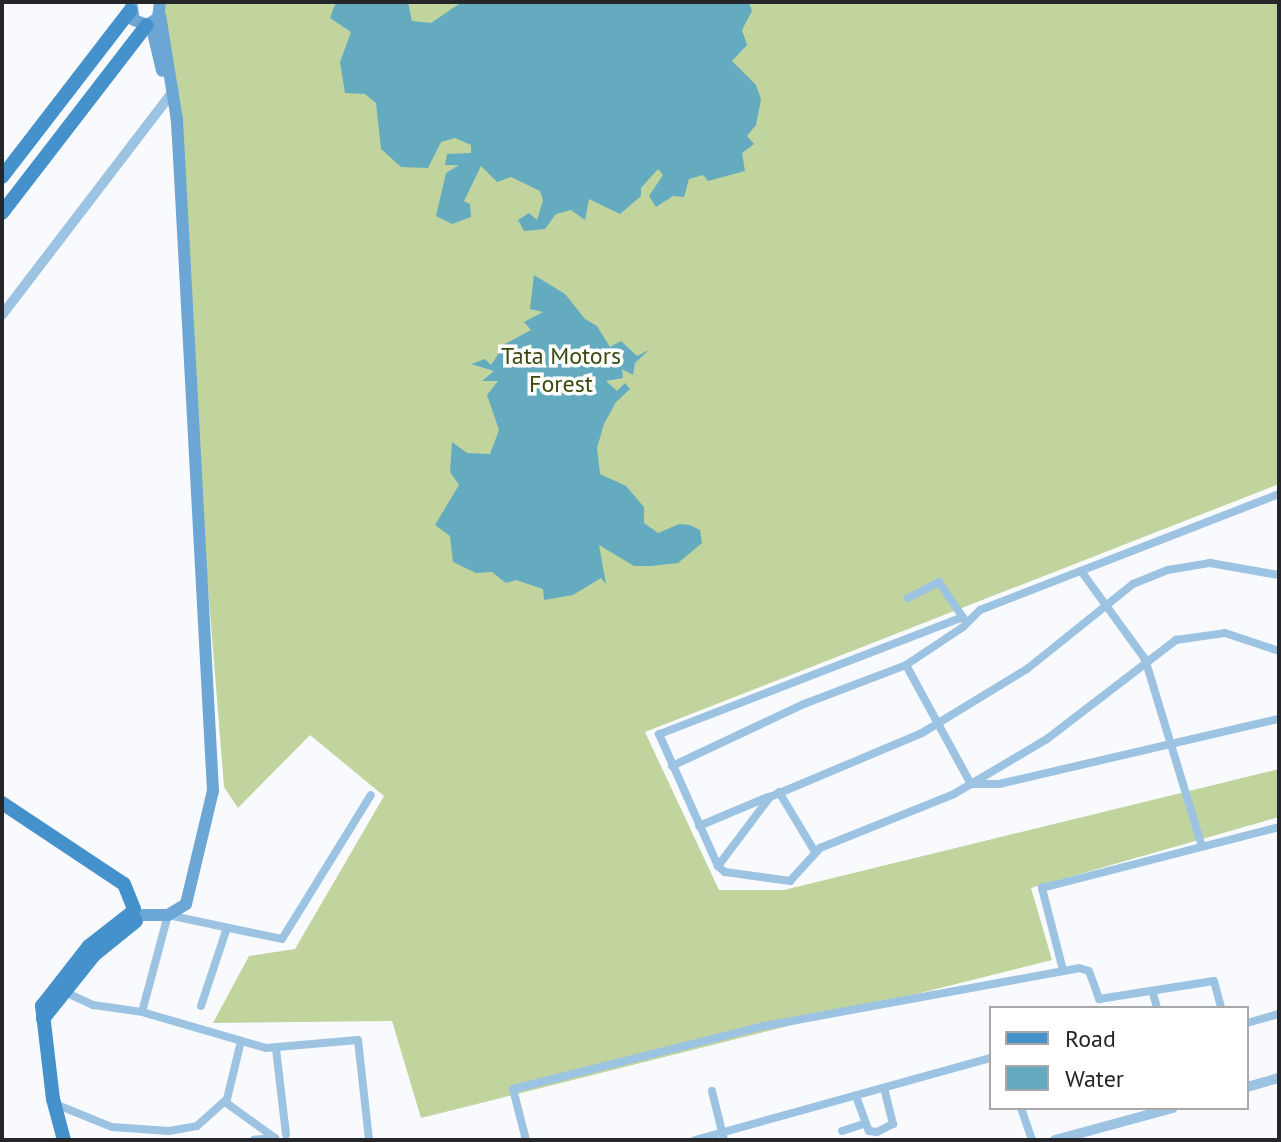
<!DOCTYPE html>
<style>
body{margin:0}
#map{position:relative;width:1281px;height:1142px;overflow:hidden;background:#f9fafe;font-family:"PT Sans",sans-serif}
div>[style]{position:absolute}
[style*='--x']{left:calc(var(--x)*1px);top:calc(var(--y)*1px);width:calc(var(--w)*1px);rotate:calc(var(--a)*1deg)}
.forest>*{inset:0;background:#c1d49d}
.water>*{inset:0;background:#65abbf}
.minor>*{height:8px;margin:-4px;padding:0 4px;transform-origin:4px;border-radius:4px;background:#9dc3e3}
.tertiary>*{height:10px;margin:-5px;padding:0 5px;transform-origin:5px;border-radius:5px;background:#9dc3e3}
.secondary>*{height:12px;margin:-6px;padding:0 6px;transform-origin:6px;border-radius:6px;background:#6ca6d5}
.primary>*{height:14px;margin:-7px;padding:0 7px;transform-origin:7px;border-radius:7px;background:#4491cb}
span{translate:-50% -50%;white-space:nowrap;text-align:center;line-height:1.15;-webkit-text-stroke:7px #fff;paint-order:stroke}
.park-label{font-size:24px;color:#39490c}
.frame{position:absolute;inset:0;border:4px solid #252629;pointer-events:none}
.legend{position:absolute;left:989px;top:1006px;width:260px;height:104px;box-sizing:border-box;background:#fff;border:2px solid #a8a8a9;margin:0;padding:10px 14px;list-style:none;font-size:24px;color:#252629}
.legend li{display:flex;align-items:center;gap:16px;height:40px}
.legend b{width:40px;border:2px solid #a8a8a9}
</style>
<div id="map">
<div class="forest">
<i style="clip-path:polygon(161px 2px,1279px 2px,1279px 484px,645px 732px,719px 890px,784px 890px,1279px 769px,1279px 817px,1031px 888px,1052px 960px,421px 1118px,392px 1021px,213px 1023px,249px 956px,295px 949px,384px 796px,310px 735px,238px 808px,224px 787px)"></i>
</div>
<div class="water">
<i style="clip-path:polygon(336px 2px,408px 2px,412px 21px,431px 23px,462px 2px,749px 2px,752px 11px,742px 30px,747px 45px,732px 61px,756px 85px,761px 99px,756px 125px,747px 136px,754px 144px,742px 153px,745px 171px,708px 181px,703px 175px,689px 179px,684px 197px,673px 196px,656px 207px,649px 196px,663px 175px,658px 169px,641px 188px,641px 196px,620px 214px,589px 199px,585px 220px,571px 210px,556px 214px,545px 229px,524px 231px,518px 220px,529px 213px,537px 220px,543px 200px,540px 191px,511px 177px,497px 182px,481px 166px,464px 201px,470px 204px,471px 217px,452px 224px,436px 216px,446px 173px,459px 165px,445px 165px,447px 154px,471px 153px,471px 145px,455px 138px,441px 142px,428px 168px,401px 167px,381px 149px,376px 103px,365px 94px,345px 93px,340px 62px,351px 32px,330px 18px)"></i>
<i style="clip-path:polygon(534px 275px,565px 294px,585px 319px,597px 326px,610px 347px,621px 341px,637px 356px,649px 350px,635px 363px,633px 375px,622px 369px,623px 378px,606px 381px,617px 391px,625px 383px,630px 389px,616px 402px,604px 424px,597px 448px,600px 474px,626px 486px,644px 507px,644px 523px,658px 533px,679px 524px,690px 525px,700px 530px,702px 543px,678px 563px,651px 566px,634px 566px,599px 545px,606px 584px,601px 578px,573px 595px,544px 600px,543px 589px,516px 580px,506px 583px,492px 572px,476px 573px,453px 562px,450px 536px,435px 525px,459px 485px,450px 472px,452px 442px,467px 453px,490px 454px,499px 430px,487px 395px,498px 381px,482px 381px,494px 371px,471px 364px,485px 359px,491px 365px,505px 344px,531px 330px,524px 322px,543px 312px,530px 309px)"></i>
</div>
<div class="minor">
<i style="--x:1081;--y:571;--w:109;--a:54"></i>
<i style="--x:1145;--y:659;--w:196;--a:73.1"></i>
<i style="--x:908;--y:598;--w:35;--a:-27"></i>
<i style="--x:939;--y:582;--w:45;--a:56"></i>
<i style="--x:963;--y:617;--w:326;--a:158.9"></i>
<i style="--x:659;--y:734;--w:145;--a:65.9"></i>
<i style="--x:718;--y:866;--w:9;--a:41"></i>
<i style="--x:725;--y:872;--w:66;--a:7.9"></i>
<i style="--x:790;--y:881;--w:45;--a:-47.7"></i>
<i style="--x:820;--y:848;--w:144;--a:-21.9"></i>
<i style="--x:954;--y:794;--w:108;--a:-30.6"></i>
<i style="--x:1047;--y:739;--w:163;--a:-37.5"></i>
<i style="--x:1176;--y:640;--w:49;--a:-8.1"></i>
<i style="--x:1225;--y:633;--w:57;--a:18.4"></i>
<i style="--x:906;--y:665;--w:136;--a:61.4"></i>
<i style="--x:971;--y:784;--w:28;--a:0"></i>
<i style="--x:999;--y:784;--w:287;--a:-13.1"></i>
<i style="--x:672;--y:766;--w:146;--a:-25.2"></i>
<i style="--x:804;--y:704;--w:109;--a:-20.9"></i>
<i style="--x:906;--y:665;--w:69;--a:-33.7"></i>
<i style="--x:963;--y:627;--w:24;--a:-45"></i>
<i style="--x:980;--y:610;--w:321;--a:-21.2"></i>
<i style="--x:779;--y:792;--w:70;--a:59"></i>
<i style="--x:699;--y:826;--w:75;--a:-22.8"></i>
<i style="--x:718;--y:866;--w:86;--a:-53"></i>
<i style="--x:770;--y:797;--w:165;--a:-22.8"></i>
<i style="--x:922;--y:733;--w:123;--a:-31.4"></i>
<i style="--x:1027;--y:669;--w:136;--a:-38.7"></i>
<i style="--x:1133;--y:584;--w:38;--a:-22"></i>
<i style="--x:1168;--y:570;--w:43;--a:-9.5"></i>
<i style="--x:1210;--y:563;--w:70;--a:9.9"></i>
<i style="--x:1063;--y:970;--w:85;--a:-104.4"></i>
<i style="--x:1042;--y:888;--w:245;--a:-14.4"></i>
<i style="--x:65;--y:992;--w:31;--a:25"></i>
<i style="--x:93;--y:1005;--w:49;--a:8.1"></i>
<i style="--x:142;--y:1012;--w:129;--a:16.2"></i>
<i style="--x:266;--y:1048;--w:92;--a:-5"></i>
<i style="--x:358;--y:1040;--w:101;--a:83.7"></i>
<i style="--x:1153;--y:993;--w:16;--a:75"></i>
<i style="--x:201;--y:1006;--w:82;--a:-71.6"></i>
<i style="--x:142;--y:1012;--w:100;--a:-75"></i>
<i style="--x:168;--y:915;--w:116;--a:11.9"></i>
<i style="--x:282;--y:939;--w:169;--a:-58.3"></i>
<i style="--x:1247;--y:1023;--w:33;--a:-16"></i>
<i style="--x:276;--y:1049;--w:86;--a:83.3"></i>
<i style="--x:712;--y:1091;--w:50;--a:76.2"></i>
<i style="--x:856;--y:1096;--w:37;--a:70"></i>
<i style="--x:869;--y:1131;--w:8;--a:7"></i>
<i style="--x:877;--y:1132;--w:18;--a:-27"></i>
<i style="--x:893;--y:1124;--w:37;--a:-104"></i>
<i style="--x:225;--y:1102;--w:62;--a:35.8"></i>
<i style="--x:275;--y:1138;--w:21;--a:175"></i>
<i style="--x:55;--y:1104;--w:61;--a:22"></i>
<i style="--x:112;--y:1127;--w:57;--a:4"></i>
<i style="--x:169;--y:1131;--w:28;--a:-10"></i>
<i style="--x:197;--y:1126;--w:40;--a:-42"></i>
<i style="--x:227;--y:1099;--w:60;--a:-76.4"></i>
<i style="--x:1021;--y:1108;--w:34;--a:71"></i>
<i style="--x:842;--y:1131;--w:25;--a:-18"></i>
<i style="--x:526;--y:1140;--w:53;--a:-104.3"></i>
<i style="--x:513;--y:1089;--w:259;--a:-14.1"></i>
<i style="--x:764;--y:1026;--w:320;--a:-10.4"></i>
<i style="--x:1079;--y:968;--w:10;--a:17"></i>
<i style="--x:1089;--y:971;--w:30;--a:70"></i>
<i style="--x:1099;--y:999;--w:116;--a:-8.9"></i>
<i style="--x:1214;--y:981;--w:28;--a:75"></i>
<i style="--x:695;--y:1140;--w:307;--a:-15.5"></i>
</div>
<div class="tertiary">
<i style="--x:2;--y:315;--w:283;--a:-52.6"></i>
<i style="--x:1247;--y:1087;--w:33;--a:-16"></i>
<i style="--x:1055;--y:1140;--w:122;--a:-15.2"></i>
</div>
<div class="secondary">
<i style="--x:131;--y:2;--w:18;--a:81"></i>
<i style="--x:134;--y:20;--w:14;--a:21"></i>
<i style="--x:147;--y:25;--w:13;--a:-32"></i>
<i style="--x:158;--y:18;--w:16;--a:-83"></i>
<i style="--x:151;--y:24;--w:48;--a:76.8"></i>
<i style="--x:143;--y:915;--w:25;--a:0"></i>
<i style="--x:168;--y:915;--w:21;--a:-31"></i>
<i style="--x:186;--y:904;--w:116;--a:-76.6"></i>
<i style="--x:213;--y:791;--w:672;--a:-93.07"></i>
<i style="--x:177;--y:120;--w:106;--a:-99.2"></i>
</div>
<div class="primary">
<i style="--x:2;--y:177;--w:210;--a:-52.4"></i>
<i style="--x:2;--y:213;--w:237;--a:-52.4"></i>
<i style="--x:2;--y:803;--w:146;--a:33.6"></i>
<i style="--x:124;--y:884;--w:27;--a:68"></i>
<i style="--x:43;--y:1019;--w:82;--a:-51.4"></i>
<i style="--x:94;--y:955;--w:54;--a:-39"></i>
<i style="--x:64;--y:1140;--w:42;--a:-105"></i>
<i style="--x:53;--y:1099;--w:94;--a:-96.7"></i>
<i style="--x:42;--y:1006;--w:76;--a:-51.9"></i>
<i style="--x:89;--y:946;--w:52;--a:-38"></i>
</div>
<div class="park-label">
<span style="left:561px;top:370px">Tata Motors<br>Forest</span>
</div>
<div class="frame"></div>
<ul class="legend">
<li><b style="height:10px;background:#4491cb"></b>Road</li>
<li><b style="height:22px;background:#65abbf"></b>Water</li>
</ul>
</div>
